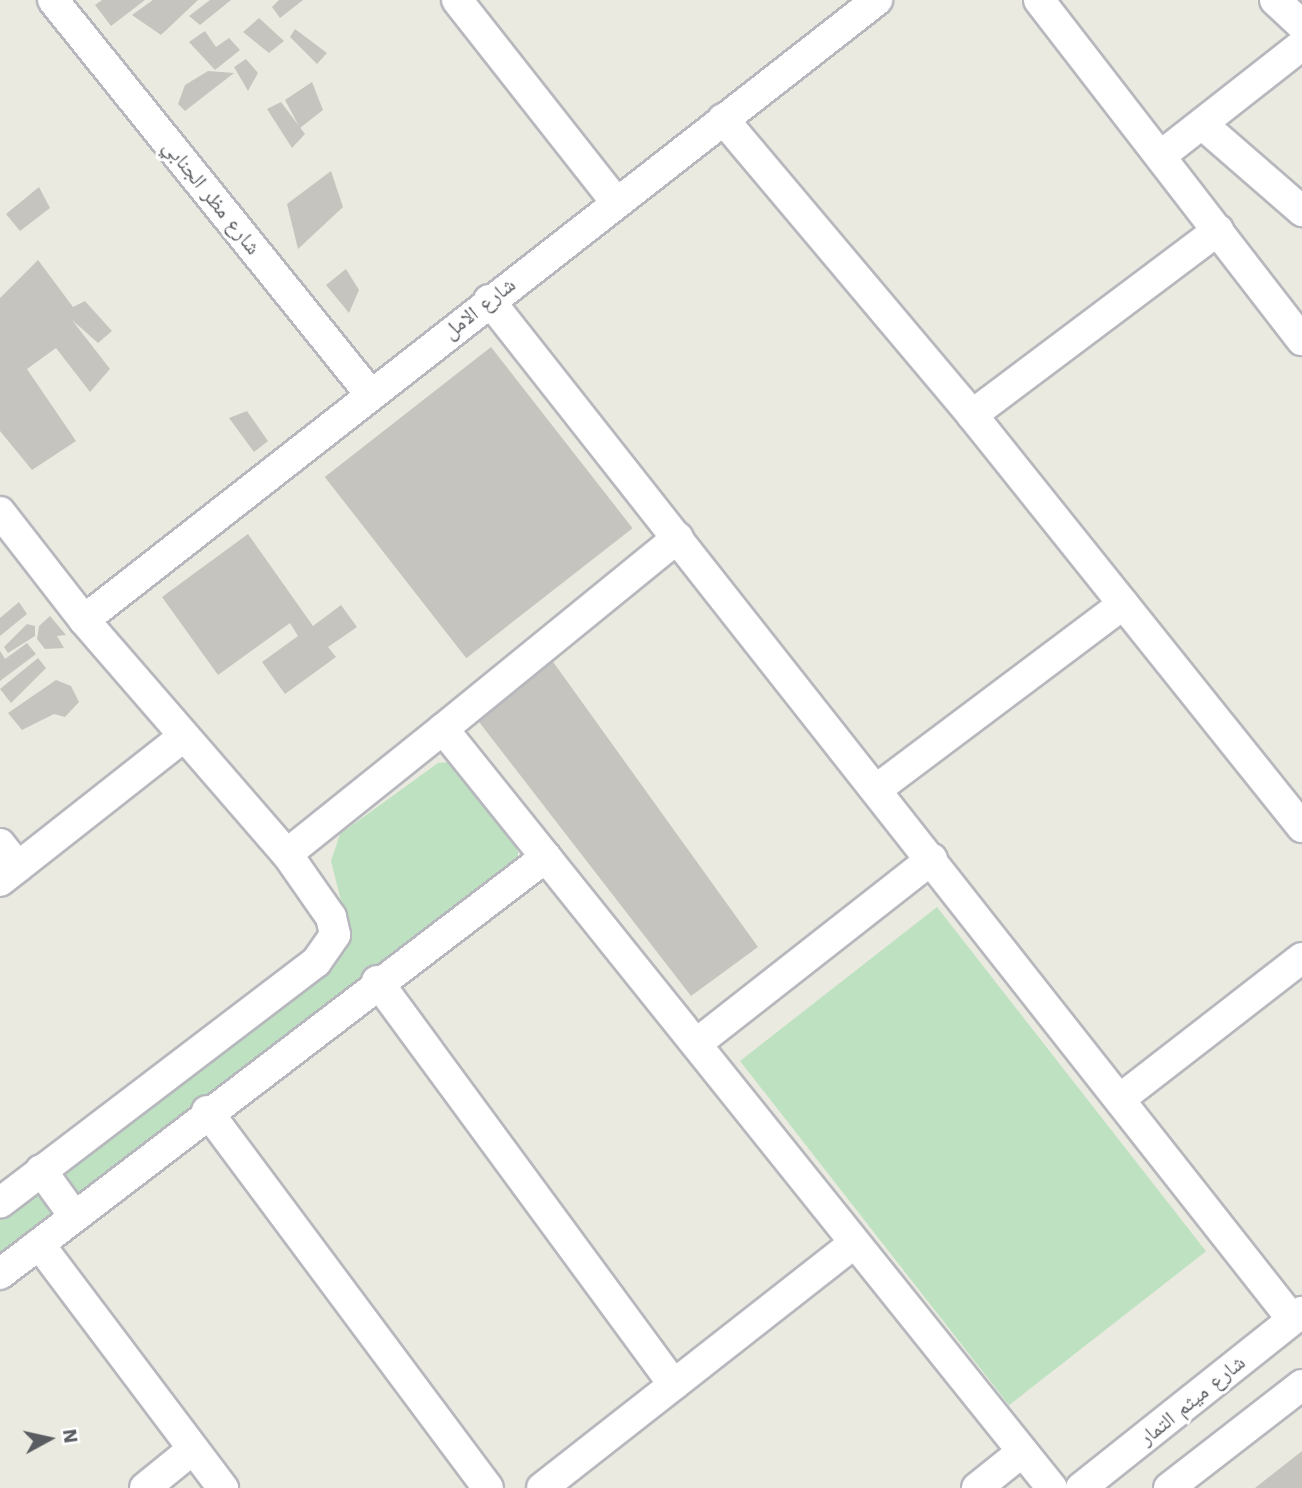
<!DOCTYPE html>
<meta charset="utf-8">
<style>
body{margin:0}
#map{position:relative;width:1302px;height:1488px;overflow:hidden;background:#ebeae0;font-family:"Work Sans","Noto Naskh Arabic",sans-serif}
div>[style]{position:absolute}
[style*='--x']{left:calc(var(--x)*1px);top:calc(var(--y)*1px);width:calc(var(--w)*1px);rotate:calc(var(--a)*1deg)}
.green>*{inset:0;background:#bee2c1;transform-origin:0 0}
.building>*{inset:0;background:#c6c4be;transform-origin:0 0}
.roads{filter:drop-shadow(2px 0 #b6b8bd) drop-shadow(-2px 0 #b6b8bd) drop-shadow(0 2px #b6b8bd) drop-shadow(0 -2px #b6b8bd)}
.minor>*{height:30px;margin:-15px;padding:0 15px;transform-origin:15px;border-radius:15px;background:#fff}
span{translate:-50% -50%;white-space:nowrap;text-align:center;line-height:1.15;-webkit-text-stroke:6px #fff;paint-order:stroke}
.street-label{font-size:21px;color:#595c61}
.north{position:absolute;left:14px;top:1404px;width:70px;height:70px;-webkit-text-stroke:5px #fff;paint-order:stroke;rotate:82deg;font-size:19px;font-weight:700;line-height:28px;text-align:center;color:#595c61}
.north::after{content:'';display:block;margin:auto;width:24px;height:32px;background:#595c61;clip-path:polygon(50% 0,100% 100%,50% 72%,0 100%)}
</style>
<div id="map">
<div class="green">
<i style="clip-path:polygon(451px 762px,518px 839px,518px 864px,81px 1200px,58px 1169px,350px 936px,331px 861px,340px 834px,438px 763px)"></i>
<i style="left:937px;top:907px;width:437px;height:250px;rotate:52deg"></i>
<i style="clip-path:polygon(36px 1187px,58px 1214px,0 1260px,0 1216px)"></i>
</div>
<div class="building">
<i style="clip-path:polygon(102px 0,145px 0,111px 26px,95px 5px)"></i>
<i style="clip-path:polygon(153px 0,198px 0,161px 35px,132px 15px)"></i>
<i style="clip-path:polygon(210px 0,231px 0,200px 25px,189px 16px)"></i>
<i style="clip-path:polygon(279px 0,303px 0,280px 18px,272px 7px)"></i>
<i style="clip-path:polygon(259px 18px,284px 41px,269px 53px,243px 32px)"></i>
<i style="clip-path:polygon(295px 29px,327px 53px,317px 64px,290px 37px)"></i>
<i style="clip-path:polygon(205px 31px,216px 47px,229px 38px,240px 50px,215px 70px,189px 42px)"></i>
<i style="clip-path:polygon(246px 59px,258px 73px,248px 91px,234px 67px)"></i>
<i style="clip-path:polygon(208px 71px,234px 73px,185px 111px,178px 104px,185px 85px)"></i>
<i style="clip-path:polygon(312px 82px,323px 110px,300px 128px,285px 100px)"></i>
<i style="clip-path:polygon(281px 102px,305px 134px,292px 148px,267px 109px)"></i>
<i style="clip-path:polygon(331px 171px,343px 207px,298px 249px,287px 204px)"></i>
<i style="clip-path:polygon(39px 187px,50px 208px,20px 231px,6px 214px)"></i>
<i style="clip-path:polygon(38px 260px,73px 307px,85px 301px,112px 331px,98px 343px,72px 320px,110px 369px,90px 392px,56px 348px,27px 369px,76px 441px,32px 470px,0 431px,0 298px)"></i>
<i style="clip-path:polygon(346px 269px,359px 290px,349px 313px,326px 285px)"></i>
<i style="left:491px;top:347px;width:230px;height:211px;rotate:52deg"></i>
<i style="clip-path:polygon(247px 411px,268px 441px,254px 452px,229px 418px)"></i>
<i style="clip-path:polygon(248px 534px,313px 626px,341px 605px,357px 627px,328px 647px,336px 657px,285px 694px,262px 662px,298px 636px,290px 623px,218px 675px,162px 597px)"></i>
<i style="clip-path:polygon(19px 602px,27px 614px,0 636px,0 618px)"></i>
<i style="clip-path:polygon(50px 616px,66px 635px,57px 636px,64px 648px,45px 649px,37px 639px,39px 626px)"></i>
<i style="clip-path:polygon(27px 624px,35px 626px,35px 636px,8px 653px,4px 647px)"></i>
<i style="clip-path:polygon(27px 643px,36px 654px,0 681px,0 651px,5px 659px)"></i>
<i style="clip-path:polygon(38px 658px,46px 668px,11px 703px,0 689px)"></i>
<i style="clip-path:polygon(551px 659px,758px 947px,691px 996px,469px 709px)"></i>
<i style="clip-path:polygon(56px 680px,71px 686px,79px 702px,65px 717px,54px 714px,22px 730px,8px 713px)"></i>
<i style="clip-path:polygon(1302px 1451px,1302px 1488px,1255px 1488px)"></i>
</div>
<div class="roads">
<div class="minor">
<i style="--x:53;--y:0;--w:507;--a:51.16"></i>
<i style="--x:457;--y:0;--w:257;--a:51.8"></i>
<i style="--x:1039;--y:0;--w:430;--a:52.3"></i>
<i style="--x:1275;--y:0;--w:37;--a:43"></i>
<i style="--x:723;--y:119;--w:387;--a:49.9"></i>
<i style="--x:972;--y:415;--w:528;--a:51.31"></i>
<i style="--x:1202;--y:124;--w:133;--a:41"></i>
<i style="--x:1163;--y:154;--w:177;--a:-38.1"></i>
<i style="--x:489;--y:300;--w:1297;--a:51.76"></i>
<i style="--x:972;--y:415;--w:308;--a:-36.9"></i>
<i style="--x:0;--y:512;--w:137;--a:52.1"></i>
<i style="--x:84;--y:620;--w:310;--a:49.1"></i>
<i style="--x:287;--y:854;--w:77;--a:55.1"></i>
<i style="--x:331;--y:917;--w:18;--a:77"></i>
<i style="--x:335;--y:935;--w:33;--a:125"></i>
<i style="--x:316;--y:962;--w:397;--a:142.7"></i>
<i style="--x:84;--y:620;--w:1007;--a:-38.02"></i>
<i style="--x:443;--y:729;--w:303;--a:-39.2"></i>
<i style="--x:877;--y:789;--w:308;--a:-36.9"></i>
<i style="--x:0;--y:844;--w:29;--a:52"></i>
<i style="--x:287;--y:854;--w:200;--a:-38.7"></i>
<i style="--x:443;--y:729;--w:973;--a:51.26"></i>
<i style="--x:0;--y:881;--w:233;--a:-38.2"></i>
<i style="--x:377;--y:981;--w:501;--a:53.68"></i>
<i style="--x:696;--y:1044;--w:300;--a:-38.1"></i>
<i style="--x:1120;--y:1099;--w:230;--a:-37.8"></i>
<i style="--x:207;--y:1111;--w:470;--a:53.3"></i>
<i style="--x:41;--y:1170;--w:57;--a:54.3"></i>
<i style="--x:39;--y:1244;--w:306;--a:53"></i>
<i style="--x:0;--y:1274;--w:687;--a:-37.37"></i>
<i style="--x:145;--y:1488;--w:62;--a:-39.1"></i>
<i style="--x:542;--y:1488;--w:397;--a:-38.1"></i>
<i style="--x:977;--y:1488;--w:58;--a:-38.7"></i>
<i style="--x:1081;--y:1488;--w:283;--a:-38.5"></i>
<i style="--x:1169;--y:1488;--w:168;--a:-37.8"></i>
</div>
</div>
<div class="street-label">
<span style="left:212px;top:197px;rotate:51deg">شارع مظر الجنابي</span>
<span style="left:479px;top:308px;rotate:-38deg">شارع الامل</span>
<span style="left:1192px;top:1400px;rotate:-39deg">شارع ميثم التمار</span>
</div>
<div class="north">N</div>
</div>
